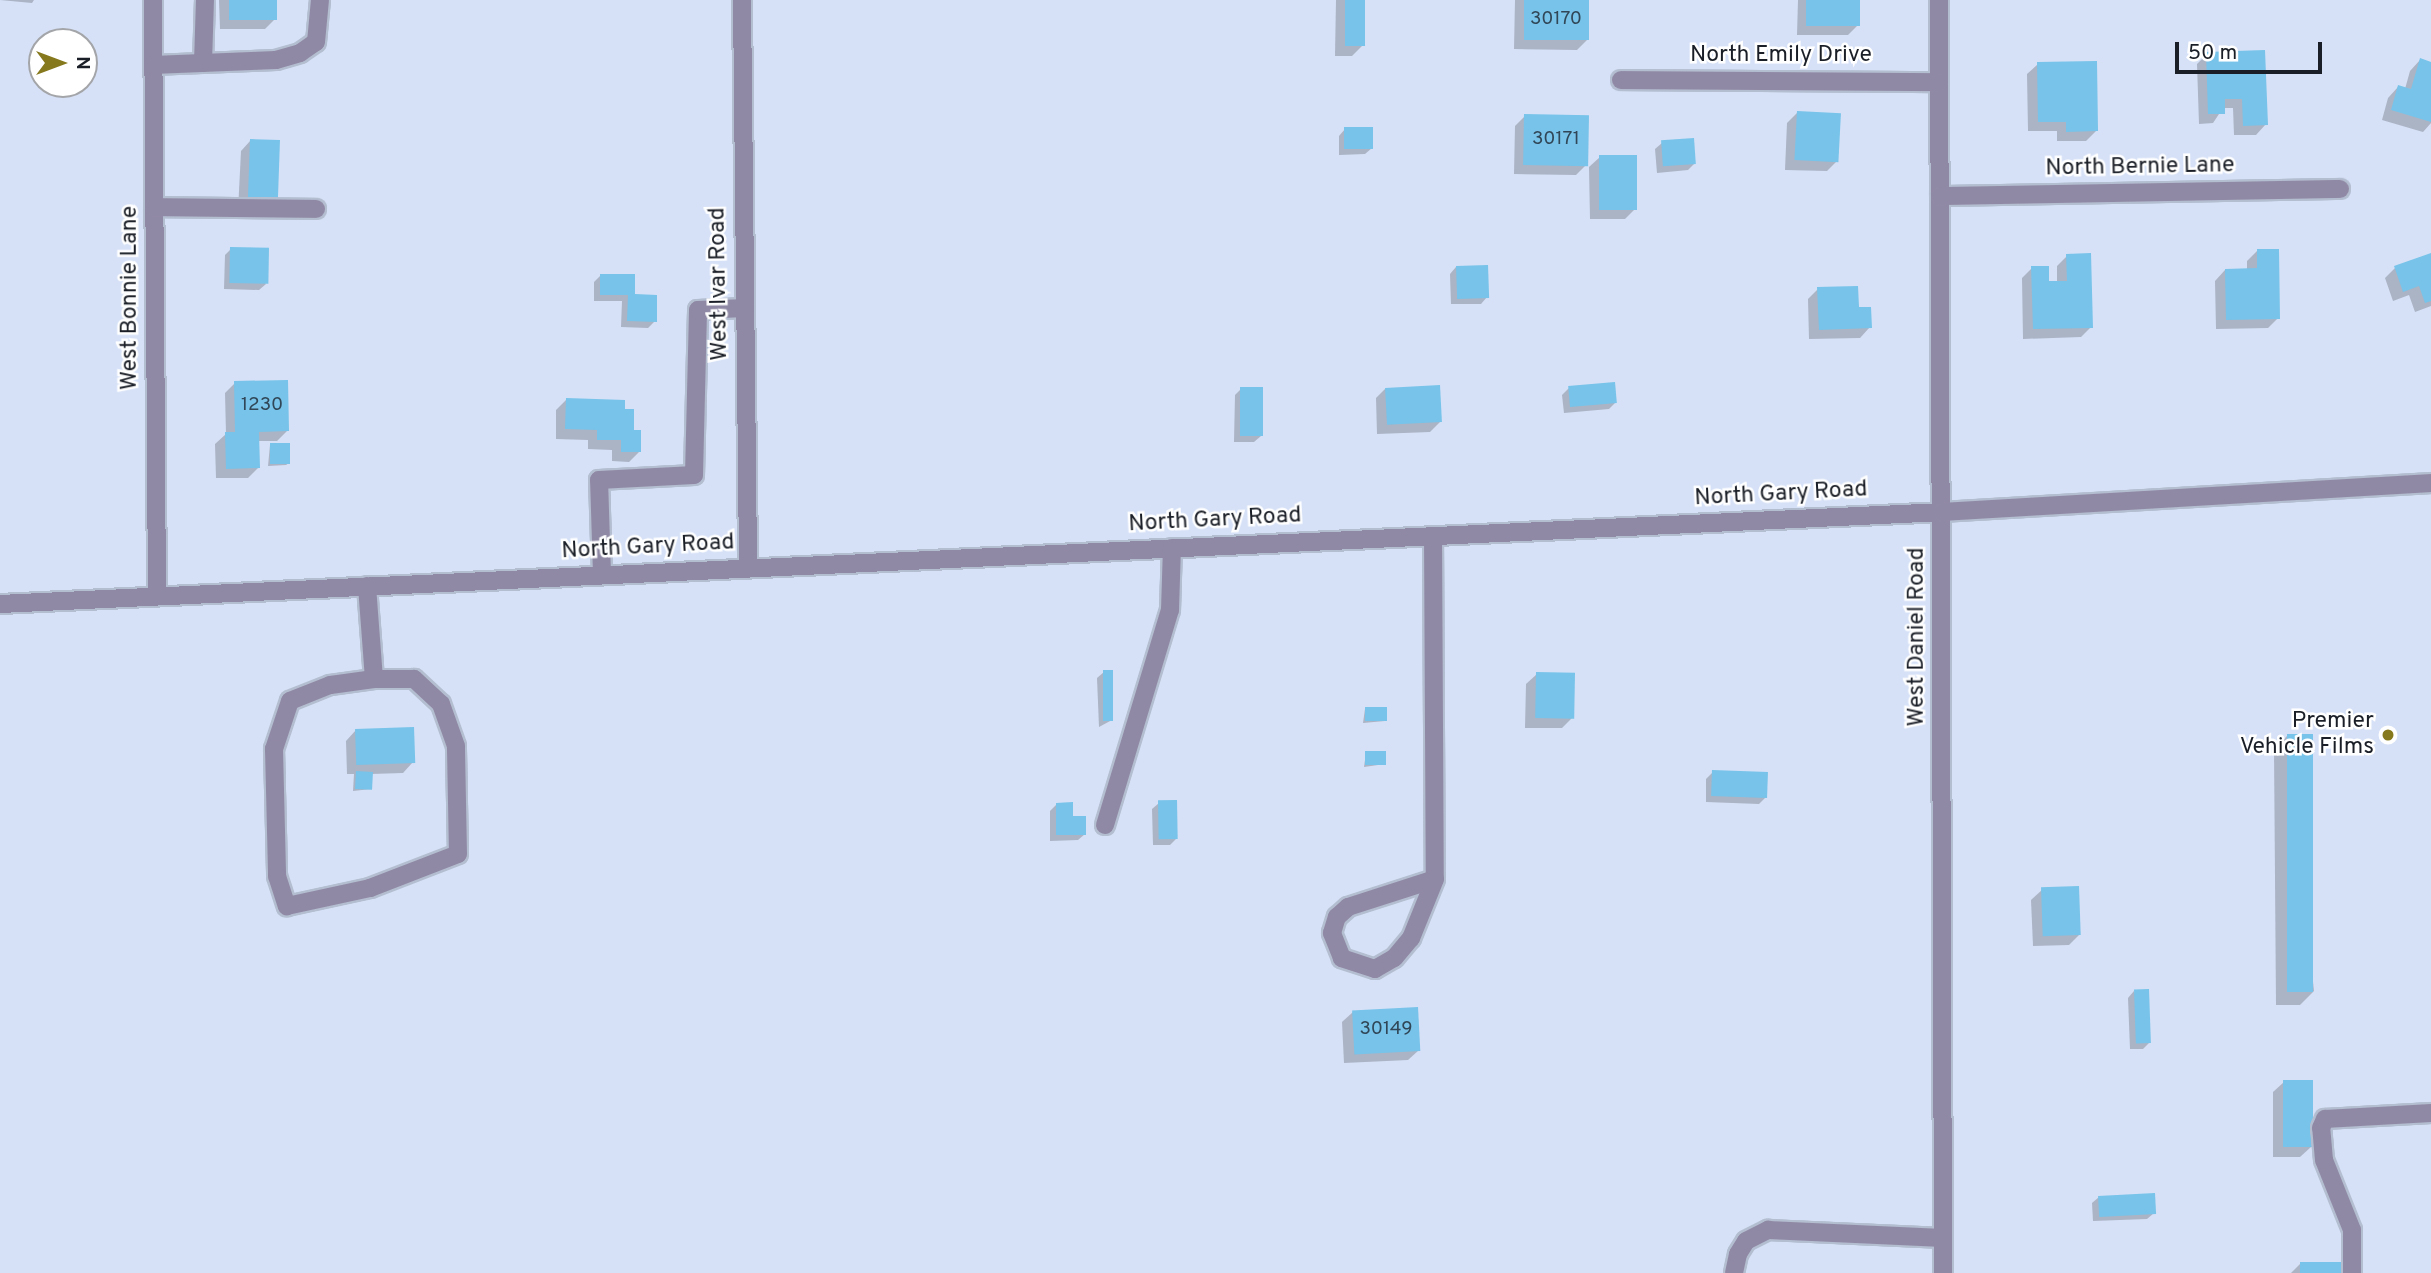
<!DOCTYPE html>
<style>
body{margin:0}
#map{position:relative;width:2431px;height:1273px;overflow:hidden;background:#d6e1f7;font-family:Overpass,sans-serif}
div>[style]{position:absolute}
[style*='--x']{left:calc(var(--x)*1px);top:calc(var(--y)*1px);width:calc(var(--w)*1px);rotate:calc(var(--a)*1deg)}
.shadow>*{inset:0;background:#0003}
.building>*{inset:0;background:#77c3e9;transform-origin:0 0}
.roads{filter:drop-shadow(2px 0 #b4bed1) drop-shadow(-2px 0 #b4bed1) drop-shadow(0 2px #b4bed1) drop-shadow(0 -2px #b4bed1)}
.minor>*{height:18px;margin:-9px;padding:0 9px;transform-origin:9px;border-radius:9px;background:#9089a5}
.dots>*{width:19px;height:19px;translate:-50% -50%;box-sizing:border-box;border:4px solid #fff;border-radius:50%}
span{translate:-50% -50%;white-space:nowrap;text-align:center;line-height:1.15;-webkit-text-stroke:5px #fff;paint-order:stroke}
.number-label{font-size:19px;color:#314757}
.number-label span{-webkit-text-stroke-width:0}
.street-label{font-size:23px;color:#1a1e26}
.poi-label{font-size:23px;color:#1a1e26}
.right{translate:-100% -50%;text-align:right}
.north{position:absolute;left:28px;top:28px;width:70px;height:70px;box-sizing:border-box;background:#fff;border:2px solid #a3a5a8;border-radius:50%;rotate:90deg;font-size:19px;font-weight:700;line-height:28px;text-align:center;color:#1a1e26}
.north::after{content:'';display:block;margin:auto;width:24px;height:32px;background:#86781c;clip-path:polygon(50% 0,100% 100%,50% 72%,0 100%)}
.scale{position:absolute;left:2175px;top:42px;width:147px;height:32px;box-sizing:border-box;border:4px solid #1a1e26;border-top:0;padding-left:9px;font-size:21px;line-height:24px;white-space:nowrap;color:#1a1e26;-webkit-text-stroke:5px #fff;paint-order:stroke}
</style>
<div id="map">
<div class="shadow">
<i style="clip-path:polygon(0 0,34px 0,32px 3px)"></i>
<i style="clip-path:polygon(219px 0,275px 0,275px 19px,265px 29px,220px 29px)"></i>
<i style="clip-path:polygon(1336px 0,1363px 0,1362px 46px,1352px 56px,1335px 56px)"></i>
<i style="clip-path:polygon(1515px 0,1588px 0,1587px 40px,1577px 50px,1514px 49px)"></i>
<i style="clip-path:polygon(1798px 0,1858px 0,1858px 25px,1848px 35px,1797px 35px)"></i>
<i style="clip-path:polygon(2207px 54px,2266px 124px,2256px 135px,2234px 135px,2233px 108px,2223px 108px,2213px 123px,2199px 124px,2197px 64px)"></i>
<i style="clip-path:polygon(2420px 60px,2431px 63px,2431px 123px,2423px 132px,2382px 120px,2388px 98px,2398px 87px,2405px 89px,2410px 71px)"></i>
<i style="clip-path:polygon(2038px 64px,2096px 131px,2086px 141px,2057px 141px,2057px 131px,2028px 131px,2027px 74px)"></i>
<i style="clip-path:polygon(1797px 113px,1837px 161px,1827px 171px,1785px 170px,1787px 123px)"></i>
<i style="clip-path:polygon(1525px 116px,1586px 165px,1576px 175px,1514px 174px,1515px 126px)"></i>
<i style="clip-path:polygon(1345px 129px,1372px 148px,1365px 154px,1339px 155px,1339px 136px)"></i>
<i style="clip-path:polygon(251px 140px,276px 202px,238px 211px,241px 151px)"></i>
<i style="clip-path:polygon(1662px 143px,1694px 164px,1688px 170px,1657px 173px,1655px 149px)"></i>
<i style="clip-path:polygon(1600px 157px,1635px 209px,1625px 219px,1590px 219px,1589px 167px)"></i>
<i style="clip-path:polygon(231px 249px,266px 284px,259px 290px,224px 289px,225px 255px)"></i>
<i style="clip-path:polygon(2257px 251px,2278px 318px,2268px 328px,2216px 329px,2215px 281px,2225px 270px,2247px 270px,2247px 261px)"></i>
<i style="clip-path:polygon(2431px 255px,2431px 306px,2415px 312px,2409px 295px,2393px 301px,2385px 278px,2395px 268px)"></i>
<i style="clip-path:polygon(2067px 256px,2091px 327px,2081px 337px,2023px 339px,2022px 278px,2032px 268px,2048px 283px,2057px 283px,2057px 266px)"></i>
<i style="clip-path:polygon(1456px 267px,1487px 297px,1481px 304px,1451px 304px,1450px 274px)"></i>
<i style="clip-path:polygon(601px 275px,633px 296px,655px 321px,648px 328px,621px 327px,622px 301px,594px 301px,594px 282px)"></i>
<i style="clip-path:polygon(1818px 289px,1857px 309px,1870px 327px,1860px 338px,1809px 339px,1808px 299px)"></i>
<i style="clip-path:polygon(235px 383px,287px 431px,277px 441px,258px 441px,258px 468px,248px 478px,216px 478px,215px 444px,226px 434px,225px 393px)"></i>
<i style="clip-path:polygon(1386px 388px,1440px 422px,1430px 432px,1377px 434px,1376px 398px)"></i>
<i style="clip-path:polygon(1569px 388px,1616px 402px,1609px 409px,1564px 413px,1562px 395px)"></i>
<i style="clip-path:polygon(1241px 389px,1261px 436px,1254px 442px,1234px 442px,1235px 395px)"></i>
<i style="clip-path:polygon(566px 400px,623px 410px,639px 452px,629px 462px,612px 461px,612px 450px,588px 449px,588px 440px,556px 439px,556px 410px)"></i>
<i style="clip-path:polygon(270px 445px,289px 463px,286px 465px,268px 466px)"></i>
<i style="clip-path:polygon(1104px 672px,1112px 720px,1099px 727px,1097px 678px)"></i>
<i style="clip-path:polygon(1537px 674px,1572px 718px,1562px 728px,1525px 728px,1526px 684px)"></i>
<i style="clip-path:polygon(1365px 709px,1385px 721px,1363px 723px)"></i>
<i style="clip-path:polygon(356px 730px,413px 762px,403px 773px,371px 774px,371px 789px,353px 791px,354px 774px,347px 774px,346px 741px)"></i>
<i style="clip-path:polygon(2287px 736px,2314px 991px,2300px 1005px,2276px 1005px,2274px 750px)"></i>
<i style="clip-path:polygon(1366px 753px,1385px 764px,1364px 767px)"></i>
<i style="clip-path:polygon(1713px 772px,1766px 797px,1759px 804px,1706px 802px,1706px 779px)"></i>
<i style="clip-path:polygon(1159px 803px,1177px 838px,1170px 845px,1153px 845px,1152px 809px)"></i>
<i style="clip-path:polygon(1057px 804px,1085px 834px,1078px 840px,1050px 841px,1050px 811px)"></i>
<i style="clip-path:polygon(2042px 890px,2079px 935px,2069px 945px,2033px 946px,2031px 900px)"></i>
<i style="clip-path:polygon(2134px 991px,2150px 1042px,2143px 1049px,2130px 1049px,2128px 998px)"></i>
<i style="clip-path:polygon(1353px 1012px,1419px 1050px,1408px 1060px,1344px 1063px,1342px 1022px)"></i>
<i style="clip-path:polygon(2284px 1082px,2311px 1147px,2300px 1157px,2273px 1157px,2273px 1092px)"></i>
<i style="clip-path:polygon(2099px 1197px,2154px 1213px,2147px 1219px,2093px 1221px,2092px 1203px)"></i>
<i style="clip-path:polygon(2301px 1263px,2343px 1273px,2291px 1273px)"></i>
</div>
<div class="building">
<i style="left:229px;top:0;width:48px;height:20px"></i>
<i style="left:1345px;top:0;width:20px;height:46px"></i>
<i style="left:1524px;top:0;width:65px;height:40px"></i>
<i style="left:1806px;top:0;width:54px;height:26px"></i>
<i style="clip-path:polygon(2265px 50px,2268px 125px,2243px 126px,2242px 99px,2225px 99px,2225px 114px,2208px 114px,2206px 52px)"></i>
<i style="clip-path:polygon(2420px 58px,2431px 62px,2431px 122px,2391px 110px,2398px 85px,2411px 89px)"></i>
<i style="clip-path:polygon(2097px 61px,2098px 131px,2066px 132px,2066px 122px,2038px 122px,2037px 62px)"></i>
<i style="left:1797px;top:111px;width:44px;height:49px;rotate:3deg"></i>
<i style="left:1524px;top:114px;width:65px;height:51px;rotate:1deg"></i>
<i style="left:1344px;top:127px;width:29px;height:22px"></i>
<i style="left:1694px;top:138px;width:26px;height:33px;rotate:86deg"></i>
<i style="left:250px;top:139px;width:30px;height:63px;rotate:2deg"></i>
<i style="left:1599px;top:155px;width:38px;height:55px"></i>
<i style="left:230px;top:247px;width:39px;height:36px;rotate:1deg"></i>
<i style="clip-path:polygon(2257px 249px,2279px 249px,2280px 319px,2226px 320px,2225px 269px,2257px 268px)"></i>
<i style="clip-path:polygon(2091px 253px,2093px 328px,2033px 329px,2031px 266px,2049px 266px,2049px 281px,2067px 281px,2066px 254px)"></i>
<i style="clip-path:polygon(2431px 253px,2431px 301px,2425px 303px,2419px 286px,2403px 292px,2394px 266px)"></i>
<i style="left:1488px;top:265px;width:33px;height:32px;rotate:88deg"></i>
<i style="clip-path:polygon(600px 274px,635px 274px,635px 294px,657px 295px,657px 322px,627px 321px,628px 295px,600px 295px)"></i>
<i style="clip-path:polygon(1858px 286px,1859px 307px,1871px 307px,1872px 328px,1819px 330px,1817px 287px)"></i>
<i style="clip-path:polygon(288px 380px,289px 431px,259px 432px,260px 468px,226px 469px,225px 432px,235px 432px,234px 381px)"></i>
<i style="left:1615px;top:382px;width:21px;height:47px;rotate:85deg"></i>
<i style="left:1440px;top:385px;width:37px;height:55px;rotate:87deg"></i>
<i style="left:1240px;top:387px;width:23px;height:49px"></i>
<i style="clip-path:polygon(566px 398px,625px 400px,625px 409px,634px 409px,634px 430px,641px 430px,641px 452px,621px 452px,621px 440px,597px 440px,597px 430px,565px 429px)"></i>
<i style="left:270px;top:443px;width:20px;height:21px"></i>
<i style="left:1103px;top:670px;width:10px;height:51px"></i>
<i style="left:1536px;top:672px;width:39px;height:46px;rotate:1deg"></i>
<i style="left:1365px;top:707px;width:22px;height:14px"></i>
<i style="left:414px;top:727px;width:36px;height:59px;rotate:88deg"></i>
<i style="left:2313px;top:734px;width:258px;height:26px;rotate:90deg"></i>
<i style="left:1365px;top:751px;width:21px;height:14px"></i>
<i style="left:1712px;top:770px;width:56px;height:26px;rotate:2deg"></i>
<i style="left:356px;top:771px;width:17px;height:18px;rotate:3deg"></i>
<i style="left:1177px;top:800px;width:39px;height:19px;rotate:89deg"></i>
<i style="clip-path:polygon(1073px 802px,1073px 816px,1086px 816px,1086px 835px,1056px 835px,1056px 803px)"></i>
<i style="left:2079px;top:886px;width:49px;height:38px;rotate:88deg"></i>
<i style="left:2149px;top:989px;width:54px;height:15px;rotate:88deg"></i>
<i style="left:1418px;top:1007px;width:44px;height:66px;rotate:87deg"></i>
<i style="left:2283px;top:1080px;width:30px;height:67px"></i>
<i style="left:2155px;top:1193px;width:21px;height:57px;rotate:87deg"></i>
<i style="left:2300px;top:1262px;width:45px;height:11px"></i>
</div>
<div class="roads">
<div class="minor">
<i style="--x:153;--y:0;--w:596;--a:89.62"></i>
<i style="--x:742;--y:0;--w:568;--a:89.39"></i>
<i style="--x:1939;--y:0;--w:1273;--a:89.82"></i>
<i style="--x:203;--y:63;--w:63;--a:-88.2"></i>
<i style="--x:153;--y:65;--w:123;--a:-2.3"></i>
<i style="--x:276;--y:60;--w:25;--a:-16"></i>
<i style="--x:300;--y:53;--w:19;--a:-35"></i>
<i style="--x:316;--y:42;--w:42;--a:-84.6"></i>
<i style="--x:1621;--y:80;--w:318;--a:0.4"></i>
<i style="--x:1940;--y:196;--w:400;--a:-1"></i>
<i style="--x:154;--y:207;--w:162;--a:0.7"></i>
<i style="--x:1433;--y:536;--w:343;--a:89.7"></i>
<i style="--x:1435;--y:879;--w:64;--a:112.1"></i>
<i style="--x:1411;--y:938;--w:26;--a:130"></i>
<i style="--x:1394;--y:958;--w:22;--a:150"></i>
<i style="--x:1375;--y:969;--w:35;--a:-162"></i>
<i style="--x:1342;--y:958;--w:27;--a:-112"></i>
<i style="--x:1332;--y:933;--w:17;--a:-73"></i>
<i style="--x:1337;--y:917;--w:15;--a:-42"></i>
<i style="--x:1348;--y:907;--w:91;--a:-17.8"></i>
<i style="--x:602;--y:574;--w:94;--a:-91.8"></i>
<i style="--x:599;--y:480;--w:95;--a:-3"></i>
<i style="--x:694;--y:475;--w:165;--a:-88.6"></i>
<i style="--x:698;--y:310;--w:47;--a:-2.4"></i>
<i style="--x:367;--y:586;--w:93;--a:85.7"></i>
<i style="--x:374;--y:679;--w:44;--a:172.2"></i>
<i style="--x:330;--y:685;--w:43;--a:158.2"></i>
<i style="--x:290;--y:701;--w:51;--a:108.4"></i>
<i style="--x:274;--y:749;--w:127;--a:88.6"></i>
<i style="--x:277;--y:876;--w:32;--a:72"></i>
<i style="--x:287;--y:906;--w:85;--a:-12.2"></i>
<i style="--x:370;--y:888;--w:94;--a:-21.1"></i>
<i style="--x:458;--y:854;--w:108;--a:-91.1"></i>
<i style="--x:456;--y:746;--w:45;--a:-109.7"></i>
<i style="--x:441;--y:704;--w:37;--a:-137"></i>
<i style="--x:414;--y:679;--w:40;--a:180"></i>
<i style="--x:0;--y:604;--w:1944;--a:-2.71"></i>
<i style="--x:1942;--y:512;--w:490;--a:-3.4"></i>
<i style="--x:1105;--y:825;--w:225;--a:-73.2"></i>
<i style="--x:1170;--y:610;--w:62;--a:-88.2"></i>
<i style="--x:1734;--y:1273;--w:19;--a:-78"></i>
<i style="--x:1738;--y:1254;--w:15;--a:-58"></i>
<i style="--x:1746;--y:1241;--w:25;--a:-27"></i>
<i style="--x:1768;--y:1230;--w:175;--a:2.6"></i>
<i style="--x:2352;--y:1273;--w:43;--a:-90"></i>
<i style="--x:2352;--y:1230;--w:75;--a:-111.8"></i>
<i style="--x:2324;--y:1160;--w:32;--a:-95"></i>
<i style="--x:2321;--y:1128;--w:10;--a:-66"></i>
<i style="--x:2325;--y:1119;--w:106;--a:-3.2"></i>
</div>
</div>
<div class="dots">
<i style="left:2388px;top:735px;background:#86781c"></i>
</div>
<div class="number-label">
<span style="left:1556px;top:20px">30170</span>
<span style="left:1556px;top:140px">30171</span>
<span style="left:262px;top:406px">1230</span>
<span style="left:1386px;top:1030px">30149</span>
</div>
<div class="street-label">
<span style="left:1781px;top:56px">North Emily Drive</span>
<span style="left:2140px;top:168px;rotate:-1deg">North Bernie Lane</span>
<span style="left:720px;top:284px;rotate:-91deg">West Ivar Road</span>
<span style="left:131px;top:298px;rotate:-90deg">West Bonnie Lane</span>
<span style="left:1781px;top:495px;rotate:-3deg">North Gary Road</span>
<span style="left:1215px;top:521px;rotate:-3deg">North Gary Road</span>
<span style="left:648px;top:548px;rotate:-3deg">North Gary Road</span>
<span style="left:1918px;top:637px;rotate:-90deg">West Daniel Road</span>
</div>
<div class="poi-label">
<span class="right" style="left:2374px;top:735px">Premier<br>Vehicle Films</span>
</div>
<div class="north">N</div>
<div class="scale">50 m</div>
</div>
